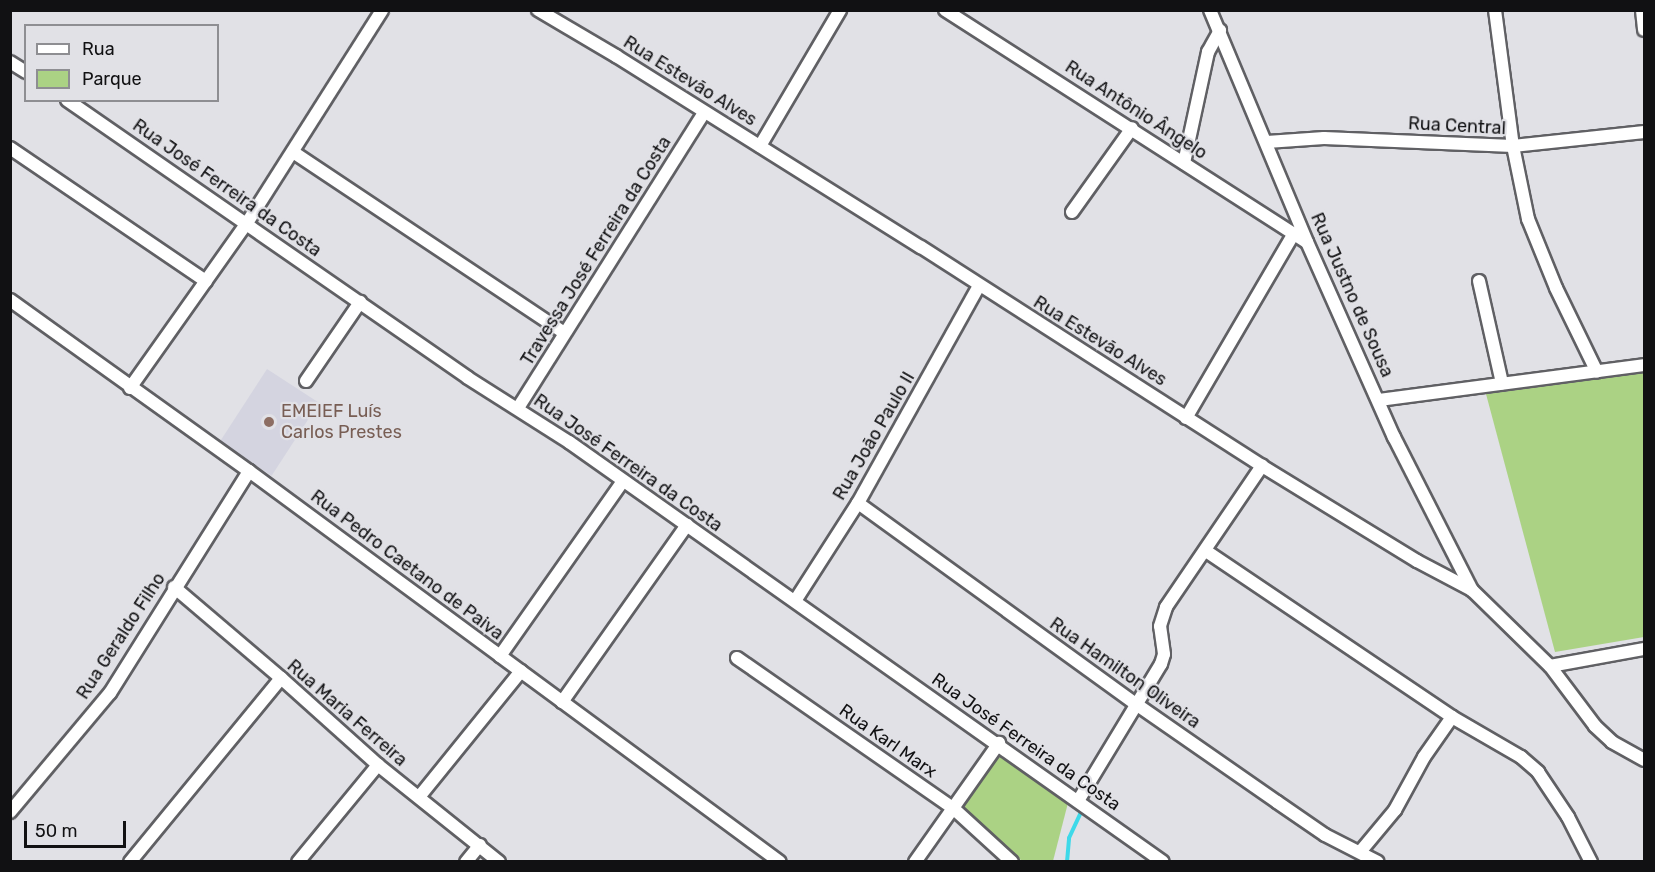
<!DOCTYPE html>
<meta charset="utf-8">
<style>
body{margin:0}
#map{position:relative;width:1655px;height:872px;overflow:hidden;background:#e1e1e6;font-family:Rubik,sans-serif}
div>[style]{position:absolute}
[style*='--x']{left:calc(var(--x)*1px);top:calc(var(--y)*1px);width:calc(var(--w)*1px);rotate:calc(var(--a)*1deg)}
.built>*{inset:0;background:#d4d4e0;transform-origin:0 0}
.green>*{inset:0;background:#abd284}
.stream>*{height:4px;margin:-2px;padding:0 2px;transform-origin:2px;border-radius:2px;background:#3ed9e9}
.roads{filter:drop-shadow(2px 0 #606064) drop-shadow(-2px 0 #606064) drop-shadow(0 2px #606064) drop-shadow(0 -2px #606064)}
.street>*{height:12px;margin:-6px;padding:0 6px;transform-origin:6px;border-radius:6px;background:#fff}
.dots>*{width:16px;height:16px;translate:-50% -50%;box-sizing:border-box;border:3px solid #e1e1e6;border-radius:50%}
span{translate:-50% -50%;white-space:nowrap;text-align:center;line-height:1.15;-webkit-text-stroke:4.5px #e1e1e6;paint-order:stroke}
.street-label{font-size:18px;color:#111113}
.education-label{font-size:18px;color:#785e54}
.left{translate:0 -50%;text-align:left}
.frame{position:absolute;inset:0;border:12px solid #111113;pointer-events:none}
.legend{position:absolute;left:24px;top:24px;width:195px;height:78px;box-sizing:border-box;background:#e1e1e6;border:2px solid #8e8e92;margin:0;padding:8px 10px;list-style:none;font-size:18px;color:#111113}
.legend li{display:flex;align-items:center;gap:12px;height:30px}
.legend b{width:30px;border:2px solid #8e8e92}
.scale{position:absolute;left:24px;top:821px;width:102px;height:27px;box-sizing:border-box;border:3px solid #111113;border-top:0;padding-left:8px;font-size:18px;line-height:21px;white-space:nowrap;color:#111113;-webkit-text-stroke:4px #e1e1e6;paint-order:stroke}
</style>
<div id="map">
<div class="built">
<i style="left:267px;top:369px;width:62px;height:87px;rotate:33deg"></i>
</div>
<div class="green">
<i style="clip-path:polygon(1644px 373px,1644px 637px,1555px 652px,1486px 394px)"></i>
<i style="clip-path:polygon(1010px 756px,1069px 799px,1053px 861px,1022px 861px,964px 810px,965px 801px,995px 757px)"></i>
</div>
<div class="stream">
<i style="--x:1067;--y:862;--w:24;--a:-85"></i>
<i style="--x:1069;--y:838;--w:29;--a:-65"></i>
</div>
<div class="roads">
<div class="street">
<i style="--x:538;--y:10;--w:91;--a:30.5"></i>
<i style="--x:616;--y:56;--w:360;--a:32.1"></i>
<i style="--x:921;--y:247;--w:405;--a:32.7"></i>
<i style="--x:1262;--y:466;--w:182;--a:31.5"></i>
<i style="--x:1417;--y:561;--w:62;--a:27.8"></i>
<i style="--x:1472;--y:590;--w:109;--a:44.3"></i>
<i style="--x:1550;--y:666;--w:96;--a:-10.3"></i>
<i style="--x:945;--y:10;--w:430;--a:32.7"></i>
<i style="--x:1210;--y:10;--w:251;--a:67.3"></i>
<i style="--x:1307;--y:242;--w:214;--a:66"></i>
<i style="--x:1394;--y:437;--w:172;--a:63"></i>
<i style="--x:1495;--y:10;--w:137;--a:82.5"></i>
<i style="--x:1513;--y:146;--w:75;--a:78.4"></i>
<i style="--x:1528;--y:219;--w:74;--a:67.9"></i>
<i style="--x:1556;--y:288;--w:93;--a:64"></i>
<i style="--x:1642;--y:10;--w:20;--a:84"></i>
<i style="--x:10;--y:62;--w:19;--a:32"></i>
<i style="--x:67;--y:100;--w:488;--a:34.7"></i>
<i style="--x:468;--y:378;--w:120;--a:32.4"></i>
<i style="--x:569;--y:442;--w:727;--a:35.26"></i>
<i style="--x:1267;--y:142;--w:57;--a:-4"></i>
<i style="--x:1324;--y:138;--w:189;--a:2.4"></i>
<i style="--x:1513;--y:146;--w:132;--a:-6.1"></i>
<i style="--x:760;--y:146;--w:158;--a:-59.5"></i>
<i style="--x:10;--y:148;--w:237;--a:34.2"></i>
<i style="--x:293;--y:152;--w:326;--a:33.7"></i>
<i style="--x:1184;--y:163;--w:114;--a:-77.8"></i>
<i style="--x:1208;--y:52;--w:25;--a:-61"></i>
<i style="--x:1072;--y:212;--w:103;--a:-54.5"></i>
<i style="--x:1479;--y:281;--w:105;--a:77.3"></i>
<i style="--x:10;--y:300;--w:294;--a:35.6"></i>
<i style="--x:249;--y:471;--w:659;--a:36.37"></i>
<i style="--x:306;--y:381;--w:96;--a:-55.6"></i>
<i style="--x:130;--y:388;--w:202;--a:-54.7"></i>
<i style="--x:247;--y:223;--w:252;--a:-57.6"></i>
<i style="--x:1379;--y:400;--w:267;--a:-7.5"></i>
<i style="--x:518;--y:408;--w:349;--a:-57.8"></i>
<i style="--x:1186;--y:418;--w:214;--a:-59.7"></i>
<i style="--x:858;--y:503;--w:343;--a:35.9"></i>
<i style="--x:1136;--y:704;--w:172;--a:34.8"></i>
<i style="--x:1277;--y:802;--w:58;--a:34.5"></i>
<i style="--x:1325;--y:835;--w:59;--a:27"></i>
<i style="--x:1206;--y:551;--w:297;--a:34"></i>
<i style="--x:1452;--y:717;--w:80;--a:30.1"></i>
<i style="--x:1521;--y:757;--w:23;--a:41"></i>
<i style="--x:1538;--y:772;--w:54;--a:56.3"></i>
<i style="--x:1568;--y:817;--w:51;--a:62.9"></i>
<i style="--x:174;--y:587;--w:140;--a:40.4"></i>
<i style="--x:281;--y:678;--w:130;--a:41.9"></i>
<i style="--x:378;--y:765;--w:155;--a:38.7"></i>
<i style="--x:795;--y:601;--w:117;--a:-57.3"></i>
<i style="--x:858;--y:503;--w:248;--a:-60.9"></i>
<i style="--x:500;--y:656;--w:214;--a:-54.9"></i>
<i style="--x:737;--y:658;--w:263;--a:34.8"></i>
<i style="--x:953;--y:808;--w:80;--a:42.5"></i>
<i style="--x:1550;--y:666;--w:75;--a:53.1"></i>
<i style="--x:1595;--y:726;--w:23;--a:43"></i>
<i style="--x:1612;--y:742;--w:37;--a:29"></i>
<i style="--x:562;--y:702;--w:217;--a:-54.8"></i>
<i style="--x:419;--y:797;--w:162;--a:-51"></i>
<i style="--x:1078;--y:801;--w:160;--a:-58.8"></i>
<i style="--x:1161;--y:664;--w:10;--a:-73"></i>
<i style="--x:1164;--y:654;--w:28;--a:-98"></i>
<i style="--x:1160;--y:626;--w:20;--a:-72"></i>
<i style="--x:1166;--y:607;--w:171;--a:-55.8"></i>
<i style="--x:10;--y:812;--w:155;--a:-50"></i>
<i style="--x:110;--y:693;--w:262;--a:-57.9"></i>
<i style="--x:1360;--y:852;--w:55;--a:-50.2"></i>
<i style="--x:1395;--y:810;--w:60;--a:-61.3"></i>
<i style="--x:1424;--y:757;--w:49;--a:-55"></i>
<i style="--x:130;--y:862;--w:238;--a:-50.6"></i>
<i style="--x:298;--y:862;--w:126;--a:-50.5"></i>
<i style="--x:466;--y:862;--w:22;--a:-51"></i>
<i style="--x:915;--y:862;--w:146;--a:-54.8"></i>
</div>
</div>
<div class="dots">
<i style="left:269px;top:422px;background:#8d6e63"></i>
</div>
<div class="street-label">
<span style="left:690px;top:81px;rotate:32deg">Rua Estevão Alves</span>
<span style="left:1136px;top:110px;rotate:33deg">Rua Antônio Ângelo</span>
<span style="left:1457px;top:126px;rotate:3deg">Rua Central</span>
<span style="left:227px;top:188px;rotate:35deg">Rua José Ferreira da Costa</span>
<span style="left:596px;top:251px;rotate:-58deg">Travessa José Ferreira da Costa</span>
<span style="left:1352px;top:295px;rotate:66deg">Rua Justno de Sousa</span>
<span style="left:1100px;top:341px;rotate:32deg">Rua Estevão Alves</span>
<span style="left:874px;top:436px;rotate:-60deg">Rua João Paulo II</span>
<span style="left:628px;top:463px;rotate:35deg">Rua José Ferreira da Costa</span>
<span style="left:407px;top:565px;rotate:37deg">Rua Pedro Caetano de Paiva</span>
<span style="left:121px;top:636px;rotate:-57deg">Rua Geraldo Filho</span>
<span style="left:1125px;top:673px;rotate:35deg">Rua Hamilton Oliveira</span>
<span style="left:347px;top:713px;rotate:41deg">Rua Maria Ferreira</span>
<span style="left:888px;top:741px;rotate:35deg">Rua Karl Marx</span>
<span style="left:1026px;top:742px;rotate:35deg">Rua José Ferreira da Costa</span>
</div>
<div class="education-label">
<span class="left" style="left:281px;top:422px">EMEIEF Luís<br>Carlos Prestes</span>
</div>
<div class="frame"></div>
<ul class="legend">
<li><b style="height:8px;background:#fff"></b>Rua</li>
<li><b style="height:16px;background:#abd284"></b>Parque</li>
</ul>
<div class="scale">50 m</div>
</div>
